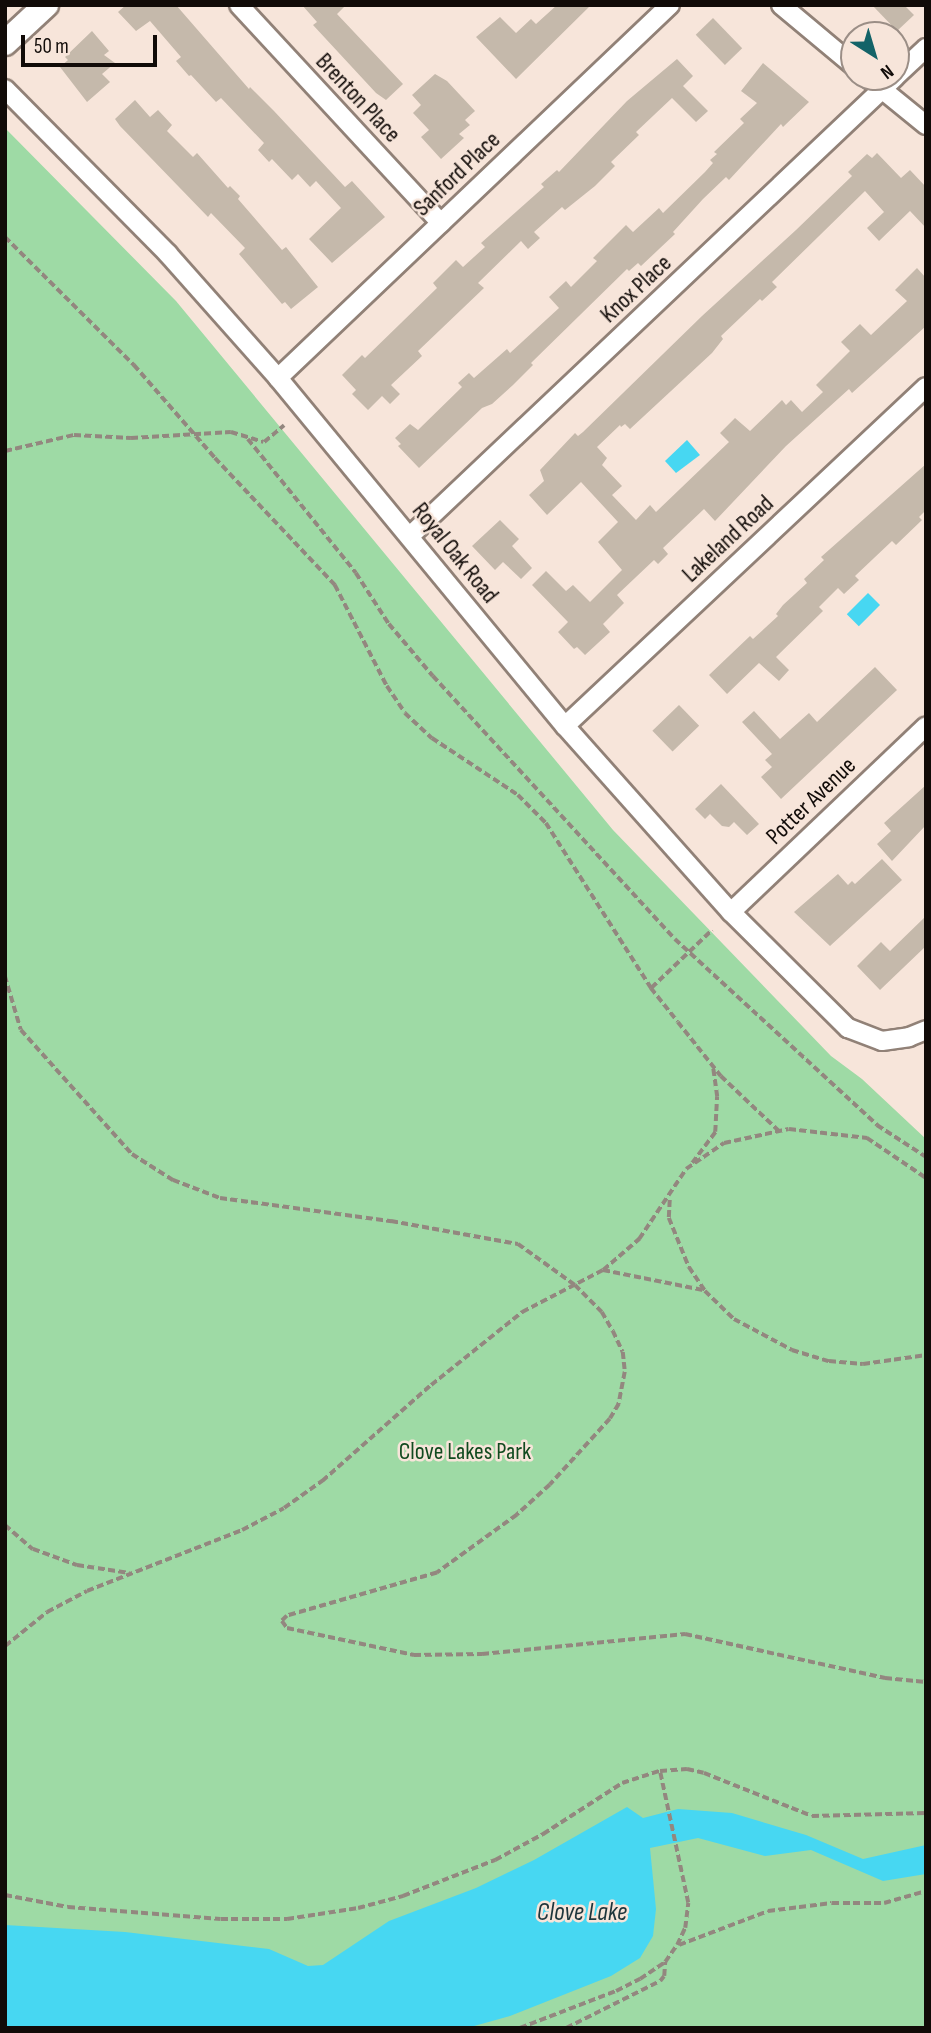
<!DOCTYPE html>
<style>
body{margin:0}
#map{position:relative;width:931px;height:2033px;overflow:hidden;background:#f7e5da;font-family:"Sofia Sans Condensed",sans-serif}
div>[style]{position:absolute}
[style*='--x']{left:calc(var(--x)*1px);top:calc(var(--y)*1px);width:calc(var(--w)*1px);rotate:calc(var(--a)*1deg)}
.green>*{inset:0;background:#9edaa5}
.water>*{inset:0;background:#47d7f2;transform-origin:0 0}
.building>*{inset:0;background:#c5b9ab;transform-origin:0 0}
.path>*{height:3.5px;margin-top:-1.75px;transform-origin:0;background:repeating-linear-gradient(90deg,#93877f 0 7px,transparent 0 10.5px)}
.roads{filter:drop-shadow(2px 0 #918177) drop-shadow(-2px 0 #918177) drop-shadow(0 2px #918177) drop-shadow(0 -2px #918177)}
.minor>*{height:18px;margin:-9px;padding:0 9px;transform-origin:9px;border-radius:9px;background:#fff}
.secondary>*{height:24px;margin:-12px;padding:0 12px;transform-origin:12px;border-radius:12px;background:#fff}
span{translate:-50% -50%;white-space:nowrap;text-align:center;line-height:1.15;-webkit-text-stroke:5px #f7e5da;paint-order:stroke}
.street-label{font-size:24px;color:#110b08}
.park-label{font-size:24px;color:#114a1f}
.water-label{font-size:26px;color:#1e353b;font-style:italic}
.frame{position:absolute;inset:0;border:7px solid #110b08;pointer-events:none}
.north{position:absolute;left:840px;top:21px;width:70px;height:70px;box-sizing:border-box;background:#f7e5da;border:2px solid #9b8e86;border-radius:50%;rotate:143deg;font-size:19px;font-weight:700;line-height:28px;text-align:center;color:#110b08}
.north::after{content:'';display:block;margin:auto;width:24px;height:32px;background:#136368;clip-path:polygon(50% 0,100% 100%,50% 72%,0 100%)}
.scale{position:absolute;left:21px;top:35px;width:136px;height:32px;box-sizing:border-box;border:4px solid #110b08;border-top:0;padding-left:9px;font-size:21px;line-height:24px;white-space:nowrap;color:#110b08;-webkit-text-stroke:5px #f7e5da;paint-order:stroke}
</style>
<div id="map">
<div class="green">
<i style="clip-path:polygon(5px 128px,176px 301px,613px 830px,831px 1056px,862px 1079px,926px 1139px,926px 2028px,5px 2028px)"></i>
</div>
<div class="water">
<i style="clip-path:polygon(687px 440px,700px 455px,676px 473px,665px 461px)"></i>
<i style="left:868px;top:593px;width:17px;height:30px;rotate:45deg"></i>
<i style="clip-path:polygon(627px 1807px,643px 1818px,678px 1809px,732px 1813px,806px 1835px,863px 1859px,926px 1845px,926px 1874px,883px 1881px,811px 1850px,765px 1856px,698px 1838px,650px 1848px,656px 1909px,653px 1936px,640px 1958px,611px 1976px,510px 2016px,467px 2028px,5px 2028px,5px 1925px,125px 1932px,269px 1949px,308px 1966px,323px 1965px,389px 1921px,476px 1888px,534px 1860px)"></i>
</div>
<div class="building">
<i style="clip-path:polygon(126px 5px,176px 5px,249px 89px,250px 87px,274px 111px,345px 187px,352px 181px,385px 217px,332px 263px,309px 239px,341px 208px,316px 181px,310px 187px,298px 174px,292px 180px,272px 159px,269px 162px,258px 150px,264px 143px,221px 98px,216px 102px,191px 75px,189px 76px,176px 61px,181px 57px,150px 21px,136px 31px,118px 12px)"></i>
<i style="clip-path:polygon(302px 5px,346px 5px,337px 14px,403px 84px,386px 100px,376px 93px,313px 25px,317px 22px)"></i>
<i style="clip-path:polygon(557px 5px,591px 5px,516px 79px,476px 37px,500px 17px,516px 33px,531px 19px,536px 24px)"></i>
<i style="clip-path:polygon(872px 5px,904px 5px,914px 15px,897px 31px)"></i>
<i style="left:713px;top:18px;width:42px;height:24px;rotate:46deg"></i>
<i style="clip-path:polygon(92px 31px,109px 51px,104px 55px,115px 63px,102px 74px,110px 82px,87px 102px,60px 67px,68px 60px,65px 57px)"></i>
<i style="clip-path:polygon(677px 59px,693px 76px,683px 86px,708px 111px,696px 122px,672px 98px,636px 132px,639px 135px,611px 162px,615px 166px,595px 186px,565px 210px,562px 207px,534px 232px,540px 238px,528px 249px,521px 241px,478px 283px,484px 288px,418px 351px,422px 356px,391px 385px,400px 394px,390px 404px,382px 396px,368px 410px,352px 394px,356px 390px,342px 375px,362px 355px,365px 358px,437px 288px,433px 283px,456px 260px,463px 267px,485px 247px,481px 243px,544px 187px,541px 184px,557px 170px,559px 172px,627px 101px)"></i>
<i style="clip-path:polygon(763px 63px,809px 102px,783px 127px,781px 124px,729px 180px,726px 177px,703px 199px,673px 232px,675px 234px,641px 266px,638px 263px,629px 271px,627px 269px,531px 363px,533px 365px,513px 385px,492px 404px,482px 408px,419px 468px,398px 446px,401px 444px,395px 438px,410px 424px,418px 430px,462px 387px,458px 383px,469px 373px,474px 378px,507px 349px,510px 353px,559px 308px,549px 297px,566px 281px,571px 287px,597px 261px,593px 258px,626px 225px,633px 232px,659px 208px,663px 213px,705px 172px,713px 163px,710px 160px,717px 154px,714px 152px,744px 123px,740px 119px,757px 103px,741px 91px)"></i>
<i style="clip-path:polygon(435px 74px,447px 81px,475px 111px,465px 120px,470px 125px,459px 134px,464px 138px,441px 159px,421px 137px,429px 130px,413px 113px,421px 105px,412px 95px)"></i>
<i style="clip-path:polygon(135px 100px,150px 117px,158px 110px,172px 125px,167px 131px,193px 157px,197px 153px,228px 188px,230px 186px,240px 196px,238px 199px,282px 250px,286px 247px,318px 287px,291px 309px,285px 302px,282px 304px,239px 254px,245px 248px,211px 213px,208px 217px,120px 126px,115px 119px)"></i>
<i style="clip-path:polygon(877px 153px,901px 178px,910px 170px,926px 187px,926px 228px,910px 211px,879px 241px,867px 228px,884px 212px,865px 191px,772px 282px,777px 287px,762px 301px,760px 299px,721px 336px,723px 339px,712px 353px,630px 429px,625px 424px,621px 427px,620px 425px,597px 447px,607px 458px,602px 465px,622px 486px,612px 495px,636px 520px,650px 505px,656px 512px,729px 442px,720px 433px,735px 418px,750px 431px,782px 400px,786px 405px,791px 400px,802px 412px,823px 392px,816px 385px,850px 351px,841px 342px,860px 324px,871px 335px,907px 301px,895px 290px,917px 268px,926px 278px,926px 326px,852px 393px,849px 389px,786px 446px,715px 521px,704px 509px,663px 548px,668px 554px,658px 564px,654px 560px,617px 595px,624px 603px,603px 624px,610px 632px,585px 655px,577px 647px,574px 649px,558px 632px,568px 622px,532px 585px,546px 571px,566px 591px,573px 585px,590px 602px,622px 570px,598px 542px,618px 522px,581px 482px,547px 515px,529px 495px,544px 481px,540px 470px,575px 433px,578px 436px,583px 432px,702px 316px,796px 230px,852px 176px,848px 172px,867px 154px,872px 158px)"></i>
<i style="clip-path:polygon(926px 464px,926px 510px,919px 517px,922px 520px,896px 545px,892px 541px,855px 576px,859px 580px,844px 594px,838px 588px,819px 607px,823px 611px,776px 657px,789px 670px,779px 681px,759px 663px,727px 694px,709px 675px,750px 636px,753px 639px,778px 616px,776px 614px,783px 605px,807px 583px,804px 579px,824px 560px,821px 557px)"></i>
<i style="clip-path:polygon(500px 520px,519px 539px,512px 546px,532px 568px,521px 579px,503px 562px,495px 570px,472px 546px)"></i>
<i style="clip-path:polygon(875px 667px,897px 690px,781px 799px,761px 777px,772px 767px,765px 760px,772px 754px,742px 722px,754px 711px,780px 739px,809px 713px,817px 722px)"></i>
<i style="left:679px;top:705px;width:29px;height:37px;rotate:46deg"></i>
<i style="clip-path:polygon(721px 784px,759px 824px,747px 835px,734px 822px,729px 827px,722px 826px,710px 814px,705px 819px,695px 809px)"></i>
<i style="clip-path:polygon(926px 785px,926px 825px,892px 861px,877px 844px,891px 831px,884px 823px)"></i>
<i style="clip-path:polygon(882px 859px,902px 880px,830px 946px,794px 912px,838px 874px,848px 885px,852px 881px,855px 884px)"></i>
<i style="clip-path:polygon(926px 916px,926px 946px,880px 990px,857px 966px,881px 942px,890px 951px)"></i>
</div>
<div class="path">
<i style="--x:5;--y:237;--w:182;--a:44.8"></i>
<i style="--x:134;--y:365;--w:123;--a:48.9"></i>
<i style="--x:215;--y:458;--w:175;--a:46.6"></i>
<i style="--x:335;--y:585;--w:114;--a:62.8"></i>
<i style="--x:387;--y:686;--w:32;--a:56"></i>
<i style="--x:405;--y:713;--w:37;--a:43"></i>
<i style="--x:432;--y:738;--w:103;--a:33.5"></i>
<i style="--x:518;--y:795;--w:40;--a:45"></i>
<i style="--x:546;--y:823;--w:196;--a:57.5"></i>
<i style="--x:651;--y:988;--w:43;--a:51.5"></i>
<i style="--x:678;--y:1022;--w:69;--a:51.5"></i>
<i style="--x:721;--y:1076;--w:80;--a:43.5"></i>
<i style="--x:248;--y:439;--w:172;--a:51.1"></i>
<i style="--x:356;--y:573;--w:61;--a:57.1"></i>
<i style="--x:389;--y:624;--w:68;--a:49.8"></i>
<i style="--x:433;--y:676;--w:357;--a:47.4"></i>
<i style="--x:675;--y:939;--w:275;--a:42.6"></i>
<i style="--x:877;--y:1125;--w:59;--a:33.1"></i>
<i style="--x:5;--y:451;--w:71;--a:-13.1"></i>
<i style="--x:74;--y:435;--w:57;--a:3"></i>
<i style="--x:131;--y:438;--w:100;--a:-3.4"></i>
<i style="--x:231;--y:432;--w:34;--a:17"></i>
<i style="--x:264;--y:442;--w:26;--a:-40"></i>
<i style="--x:5;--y:976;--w:56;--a:73.5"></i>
<i style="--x:21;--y:1030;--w:166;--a:48.2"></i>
<i style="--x:132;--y:1154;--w:49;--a:32.4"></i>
<i style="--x:173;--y:1180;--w:50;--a:21"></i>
<i style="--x:220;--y:1198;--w:173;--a:7.7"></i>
<i style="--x:391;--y:1221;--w:129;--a:10.3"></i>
<i style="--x:518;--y:1244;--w:70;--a:35.7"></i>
<i style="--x:575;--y:1285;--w:38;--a:45"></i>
<i style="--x:602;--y:1312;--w:22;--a:60"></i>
<i style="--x:613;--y:1331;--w:23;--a:65"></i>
<i style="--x:623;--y:1352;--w:20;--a:84"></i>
<i style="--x:625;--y:1372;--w:33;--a:101"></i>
<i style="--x:619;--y:1404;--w:17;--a:121"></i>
<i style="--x:610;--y:1419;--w:89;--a:132.3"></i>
<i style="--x:550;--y:1485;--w:45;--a:137.7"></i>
<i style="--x:517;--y:1515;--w:99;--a:144.1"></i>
<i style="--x:437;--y:1573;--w:156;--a:164"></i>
<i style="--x:287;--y:1616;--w:7;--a:135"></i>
<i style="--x:282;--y:1621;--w:9;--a:54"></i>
<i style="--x:287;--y:1628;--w:130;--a:12"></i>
<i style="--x:414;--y:1655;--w:68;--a:-0.8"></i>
<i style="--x:482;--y:1654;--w:204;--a:-5.6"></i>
<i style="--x:685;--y:1634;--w:205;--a:12.4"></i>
<i style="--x:885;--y:1678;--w:41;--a:5.6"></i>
<i style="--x:651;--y:988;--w:84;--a:-43.6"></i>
<i style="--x:692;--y:1163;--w:39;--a:-53"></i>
<i style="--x:715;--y:1132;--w:35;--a:-87"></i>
<i style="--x:717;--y:1097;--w:30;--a:-98"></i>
<i style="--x:670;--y:1200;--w:18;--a:93"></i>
<i style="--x:669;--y:1218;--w:53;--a:67.8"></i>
<i style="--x:689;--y:1267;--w:29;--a:56"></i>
<i style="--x:705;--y:1291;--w:40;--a:44"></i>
<i style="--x:734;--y:1319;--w:66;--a:28.1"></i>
<i style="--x:792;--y:1350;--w:39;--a:17"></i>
<i style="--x:829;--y:1361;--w:34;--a:5"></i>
<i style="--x:863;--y:1364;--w:64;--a:-8.1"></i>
<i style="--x:603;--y:1270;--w:102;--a:11.3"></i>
<i style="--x:5;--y:1525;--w:37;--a:41"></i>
<i style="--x:33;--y:1549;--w:47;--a:20"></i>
<i style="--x:77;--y:1565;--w:53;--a:8.7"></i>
<i style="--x:5;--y:1646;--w:54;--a:-39"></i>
<i style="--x:47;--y:1612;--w:45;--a:-27.7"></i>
<i style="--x:87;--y:1591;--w:167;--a:-21.5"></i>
<i style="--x:242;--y:1530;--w:47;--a:-27.6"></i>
<i style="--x:284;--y:1508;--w:47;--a:-35.4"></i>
<i style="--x:322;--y:1481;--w:145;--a:-41.4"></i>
<i style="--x:431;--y:1385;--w:117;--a:-38.7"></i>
<i style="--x:522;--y:1312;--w:91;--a:-27.4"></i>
<i style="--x:603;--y:1270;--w:48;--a:-40.7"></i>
<i style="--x:639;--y:1239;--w:84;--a:-56.1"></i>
<i style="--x:686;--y:1169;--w:46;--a:-34.4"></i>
<i style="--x:724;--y:1143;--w:66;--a:-12.2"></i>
<i style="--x:789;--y:1129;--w:79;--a:6.6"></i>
<i style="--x:867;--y:1138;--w:71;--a:34.1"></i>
<i style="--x:5;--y:1895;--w:64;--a:10.8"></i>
<i style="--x:68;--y:1907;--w:153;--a:4.5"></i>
<i style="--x:221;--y:1919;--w:66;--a:0"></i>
<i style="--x:287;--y:1919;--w:72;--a:-8.8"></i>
<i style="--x:358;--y:1908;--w:47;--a:-14.9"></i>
<i style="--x:403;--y:1896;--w:99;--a:-21.4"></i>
<i style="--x:495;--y:1860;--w:55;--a:-28.4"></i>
<i style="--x:543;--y:1834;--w:94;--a:-32.8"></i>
<i style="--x:622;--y:1783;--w:40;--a:-18"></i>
<i style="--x:660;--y:1771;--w:27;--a:-4"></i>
<i style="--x:687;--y:1769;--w:17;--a:13"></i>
<i style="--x:704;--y:1773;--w:116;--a:21.7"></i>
<i style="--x:812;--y:1816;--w:114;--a:-1.5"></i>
<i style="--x:679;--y:1945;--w:95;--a:-20.9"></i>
<i style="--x:768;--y:1911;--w:64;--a:-7.1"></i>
<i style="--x:832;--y:1903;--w:52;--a:0"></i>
<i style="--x:884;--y:1903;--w:44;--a:-15.9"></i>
<i style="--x:520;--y:2028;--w:103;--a:-21.1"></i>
<i style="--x:616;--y:1991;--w:27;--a:-27"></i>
<i style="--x:640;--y:1979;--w:30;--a:-34"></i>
<i style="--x:665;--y:1962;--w:21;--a:-55"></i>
<i style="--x:677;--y:1945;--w:19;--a:-65"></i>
<i style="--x:685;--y:1928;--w:25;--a:-83"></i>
<i style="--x:688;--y:1903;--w:134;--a:-102.1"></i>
<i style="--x:566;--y:2028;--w:105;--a:-26.6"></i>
<i style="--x:660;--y:1981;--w:6;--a:-51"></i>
<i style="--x:664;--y:1976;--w:14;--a:-86"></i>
</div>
<div class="roads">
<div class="minor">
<i style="--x:239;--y:5;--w:297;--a:47.2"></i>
<i style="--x:781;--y:5;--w:95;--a:39.9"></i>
<i style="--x:896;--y:76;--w:41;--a:-43"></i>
<i style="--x:867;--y:77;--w:76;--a:39.1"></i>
<i style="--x:5;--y:89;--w:232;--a:45.3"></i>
<i style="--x:168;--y:254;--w:166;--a:48.4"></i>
<i style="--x:278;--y:378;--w:451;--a:50.5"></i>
<i style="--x:565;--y:726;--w:249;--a:48.3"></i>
<i style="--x:731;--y:912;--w:165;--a:44.8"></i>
<i style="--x:848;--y:1028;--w:36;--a:21"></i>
<i style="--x:882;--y:1041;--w:27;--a:-8"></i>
<i style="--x:909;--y:1037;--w:18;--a:-22"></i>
<i style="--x:278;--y:378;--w:541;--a:-43.58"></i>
<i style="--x:410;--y:536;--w:668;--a:-43.42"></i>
<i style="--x:565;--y:726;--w:495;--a:-43.2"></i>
<i style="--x:731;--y:912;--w:269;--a:-43.6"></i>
</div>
<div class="secondary">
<i style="--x:5;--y:43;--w:56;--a:-42.8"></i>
</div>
</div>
<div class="street-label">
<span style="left:358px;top:98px;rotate:47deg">Brenton Place</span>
<span style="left:457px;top:174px;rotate:-44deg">Sanford Place</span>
<span style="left:636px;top:289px;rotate:-43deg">Knox Place</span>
<span style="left:728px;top:539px;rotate:-43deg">Lakeland Road</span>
<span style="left:455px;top:553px;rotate:51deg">Royal Oak Road</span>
<span style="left:811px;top:801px;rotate:-44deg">Potter Avenue</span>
</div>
<div class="park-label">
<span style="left:465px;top:1452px">Clove Lakes Park</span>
</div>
<div class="water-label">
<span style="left:582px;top:1913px">Clove Lake</span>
</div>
<div class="frame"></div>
<div class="north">N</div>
<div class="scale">50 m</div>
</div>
